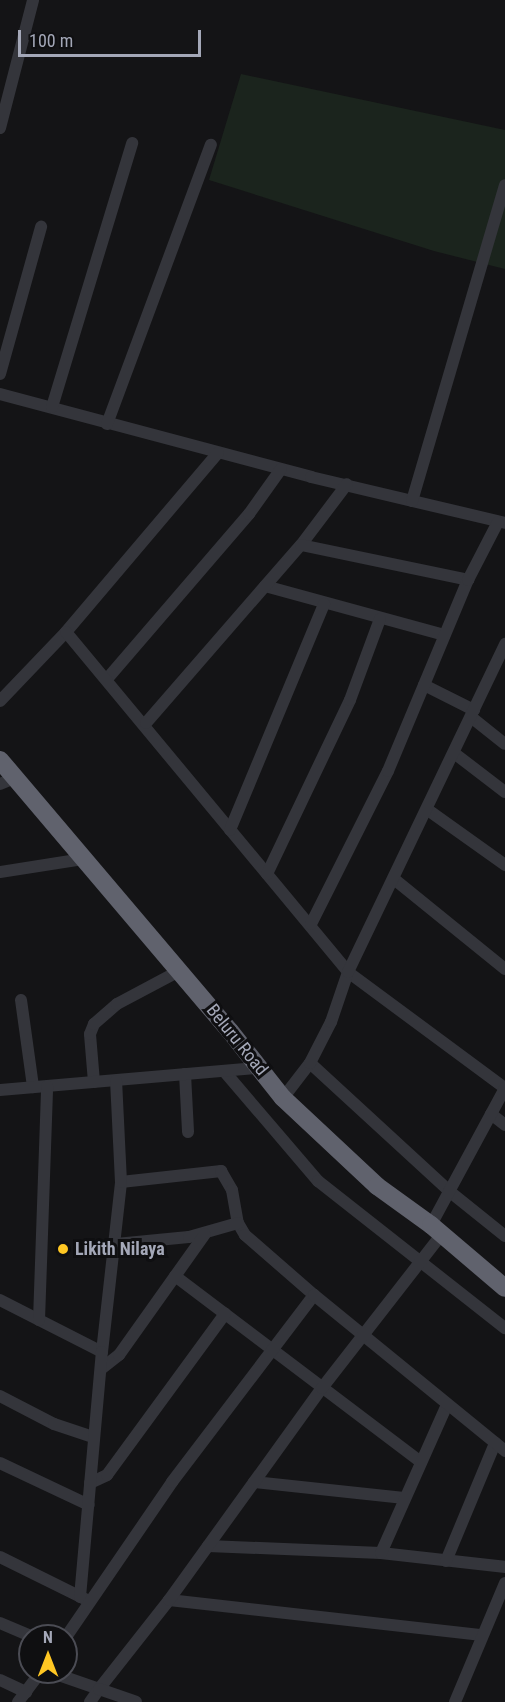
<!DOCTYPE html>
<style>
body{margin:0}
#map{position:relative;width:505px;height:1702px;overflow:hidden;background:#141416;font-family:"Roboto Condensed",sans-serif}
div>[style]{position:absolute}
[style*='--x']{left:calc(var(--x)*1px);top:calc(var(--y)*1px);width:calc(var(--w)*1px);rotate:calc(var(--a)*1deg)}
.green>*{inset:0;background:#1b241d}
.minor>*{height:12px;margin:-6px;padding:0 6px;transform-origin:6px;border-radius:6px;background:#34353b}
.highway>*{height:18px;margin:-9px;padding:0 9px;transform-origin:9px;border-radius:9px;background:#60626d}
.dots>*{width:16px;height:16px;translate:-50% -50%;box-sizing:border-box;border:3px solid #0f0f11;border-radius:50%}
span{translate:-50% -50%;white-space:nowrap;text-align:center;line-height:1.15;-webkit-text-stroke:6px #0f0f11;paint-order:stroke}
.street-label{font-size:18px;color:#a4a8b8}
.poi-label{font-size:18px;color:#a4a8b8;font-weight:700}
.left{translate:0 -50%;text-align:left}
.north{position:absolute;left:18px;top:1624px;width:60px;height:60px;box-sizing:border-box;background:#0f0f11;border:2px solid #4b4c54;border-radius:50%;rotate:0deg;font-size:16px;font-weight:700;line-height:24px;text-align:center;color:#a4a8b8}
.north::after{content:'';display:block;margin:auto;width:21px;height:27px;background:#ffc723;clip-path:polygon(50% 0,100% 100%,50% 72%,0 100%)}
.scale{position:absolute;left:18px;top:30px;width:183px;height:27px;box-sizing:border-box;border:3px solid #a4a8b8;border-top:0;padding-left:8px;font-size:18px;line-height:21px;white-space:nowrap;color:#a4a8b8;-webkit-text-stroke:4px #0f0f11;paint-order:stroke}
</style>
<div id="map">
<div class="green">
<i style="clip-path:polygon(241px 74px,505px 130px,505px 269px,434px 251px,209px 180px)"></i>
</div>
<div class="minor">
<i style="--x:0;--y:128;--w:132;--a:-75.5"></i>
<i style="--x:0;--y:374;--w:153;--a:-74.4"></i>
<i style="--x:0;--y:394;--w:322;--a:14.9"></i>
<i style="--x:311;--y:477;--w:199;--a:13.3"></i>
<i style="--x:52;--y:407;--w:276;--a:-73.1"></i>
<i style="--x:107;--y:424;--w:298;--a:-69.6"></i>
<i style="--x:412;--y:501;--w:329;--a:-73.6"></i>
<i style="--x:301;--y:545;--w:76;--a:-53"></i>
<i style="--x:265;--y:586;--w:186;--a:15.3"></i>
<i style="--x:66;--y:632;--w:235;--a:-49.7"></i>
<i style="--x:107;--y:679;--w:218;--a:-49.3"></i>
<i style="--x:249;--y:514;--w:55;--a:-54.6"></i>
<i style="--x:424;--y:685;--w:56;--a:26.6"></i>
<i style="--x:0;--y:701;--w:95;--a:-46.3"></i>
<i style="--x:66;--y:632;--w:442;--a:50.3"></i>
<i style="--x:348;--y:972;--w:195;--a:36.5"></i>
<i style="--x:471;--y:717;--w:43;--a:38.5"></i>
<i style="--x:146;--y:723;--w:236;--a:-49"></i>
<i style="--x:301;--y:545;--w:171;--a:11.8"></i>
<i style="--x:454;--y:753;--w:64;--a:37.4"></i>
<i style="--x:0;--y:784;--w:15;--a:-23"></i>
<i style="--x:428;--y:810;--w:95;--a:35.5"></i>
<i style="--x:230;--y:830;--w:245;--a:-67.4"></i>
<i style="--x:0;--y:872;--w:84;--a:-8.9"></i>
<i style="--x:267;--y:874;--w:193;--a:-64.5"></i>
<i style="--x:350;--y:700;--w:86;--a:-69.7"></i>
<i style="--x:394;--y:879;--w:143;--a:39"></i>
<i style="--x:311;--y:924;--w:171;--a:-63.3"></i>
<i style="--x:388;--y:771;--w:207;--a:-67.3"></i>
<i style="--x:468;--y:580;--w:65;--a:-62.7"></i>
<i style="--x:21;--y:1000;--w:88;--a:82.1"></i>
<i style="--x:310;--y:1063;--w:189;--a:42.6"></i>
<i style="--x:449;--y:1191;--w:72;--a:38.8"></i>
<i style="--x:224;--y:1071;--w:145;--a:49.5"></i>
<i style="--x:318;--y:1181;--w:238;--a:38.2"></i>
<i style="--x:185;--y:1074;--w:58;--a:87"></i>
<i style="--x:94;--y:1082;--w:48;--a:-94.8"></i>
<i style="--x:90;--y:1034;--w:11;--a:-68"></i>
<i style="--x:94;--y:1024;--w:30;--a:-41"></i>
<i style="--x:117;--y:1004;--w:70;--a:-28"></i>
<i style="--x:0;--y:1090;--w:260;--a:-4.9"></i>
<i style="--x:283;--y:1098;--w:44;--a:-52.4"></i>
<i style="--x:310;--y:1063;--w:46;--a:-62.9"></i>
<i style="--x:331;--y:1022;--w:53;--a:-71.2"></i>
<i style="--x:348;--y:972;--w:364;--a:-64.4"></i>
<i style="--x:491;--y:1114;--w:18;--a:38"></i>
<i style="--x:121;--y:1182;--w:101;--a:-6.3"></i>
<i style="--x:221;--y:1171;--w:22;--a:60"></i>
<i style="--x:232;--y:1190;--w:34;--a:80"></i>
<i style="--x:238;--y:1223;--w:14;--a:60"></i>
<i style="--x:245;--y:1235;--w:91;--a:41"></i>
<i style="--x:431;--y:1225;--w:156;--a:-61.6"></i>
<i style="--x:116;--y:1244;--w:73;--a:-5.5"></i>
<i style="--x:189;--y:1237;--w:51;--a:-15.9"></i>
<i style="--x:175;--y:1276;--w:307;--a:37.1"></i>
<i style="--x:0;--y:1300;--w:114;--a:27"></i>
<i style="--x:102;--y:1352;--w:171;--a:-83.6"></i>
<i style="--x:121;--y:1182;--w:101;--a:-92.8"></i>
<i style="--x:39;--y:1320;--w:234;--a:-88"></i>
<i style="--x:101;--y:1369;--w:23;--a:-38"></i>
<i style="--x:119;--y:1355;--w:148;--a:-54.6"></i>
<i style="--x:0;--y:1396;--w:61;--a:27.4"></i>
<i style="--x:54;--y:1424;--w:41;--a:18.4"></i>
<i style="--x:0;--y:1463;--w:98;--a:25.3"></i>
<i style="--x:254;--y:1482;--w:151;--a:6.1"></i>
<i style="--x:90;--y:1483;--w:19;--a:-25"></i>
<i style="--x:107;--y:1475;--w:200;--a:-53.8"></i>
<i style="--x:208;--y:1546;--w:173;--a:2.3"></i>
<i style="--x:381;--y:1553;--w:125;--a:6.4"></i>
<i style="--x:381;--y:1553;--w:162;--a:-66"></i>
<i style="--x:0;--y:1557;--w:95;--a:26.3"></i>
<i style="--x:446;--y:1561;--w:128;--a:-67.4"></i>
<i style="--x:80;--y:1597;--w:246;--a:-84.9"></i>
<i style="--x:169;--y:1600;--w:315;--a:6.4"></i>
<i style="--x:0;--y:1623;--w:33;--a:23"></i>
<i style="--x:66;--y:1637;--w:188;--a:-55.6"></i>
<i style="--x:172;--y:1482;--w:235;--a:-52.8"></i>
<i style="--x:314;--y:1295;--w:247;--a:39.2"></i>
<i style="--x:50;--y:1672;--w:52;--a:19.1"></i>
<i style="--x:99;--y:1689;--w:113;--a:-51.8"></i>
<i style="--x:169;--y:1600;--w:261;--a:-54.2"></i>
<i style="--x:322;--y:1388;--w:195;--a:-52.1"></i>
<i style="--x:0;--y:1680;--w:29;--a:25"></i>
<i style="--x:18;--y:1702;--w:38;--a:-53"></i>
<i style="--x:90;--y:1702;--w:16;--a:-55"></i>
<i style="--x:99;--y:1689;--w:39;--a:19"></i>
<i style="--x:455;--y:1702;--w:129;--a:-67.2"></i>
</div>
<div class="highway">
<i style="--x:0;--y:760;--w:355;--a:49.7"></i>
<i style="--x:230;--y:1031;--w:85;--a:51.7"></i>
<i style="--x:283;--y:1098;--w:129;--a:43.1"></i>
<i style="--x:377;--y:1186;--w:67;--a:35.8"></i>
<i style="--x:431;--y:1225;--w:97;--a:40.4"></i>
</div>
<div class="dots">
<i style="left:63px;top:1249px;background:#ffc723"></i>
</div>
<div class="street-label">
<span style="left:237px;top:1040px;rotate:51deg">Beluru Road</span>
</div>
<div class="poi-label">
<span class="left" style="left:75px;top:1249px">Likith Nilaya</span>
</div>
<div class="north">N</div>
<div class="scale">100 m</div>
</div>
